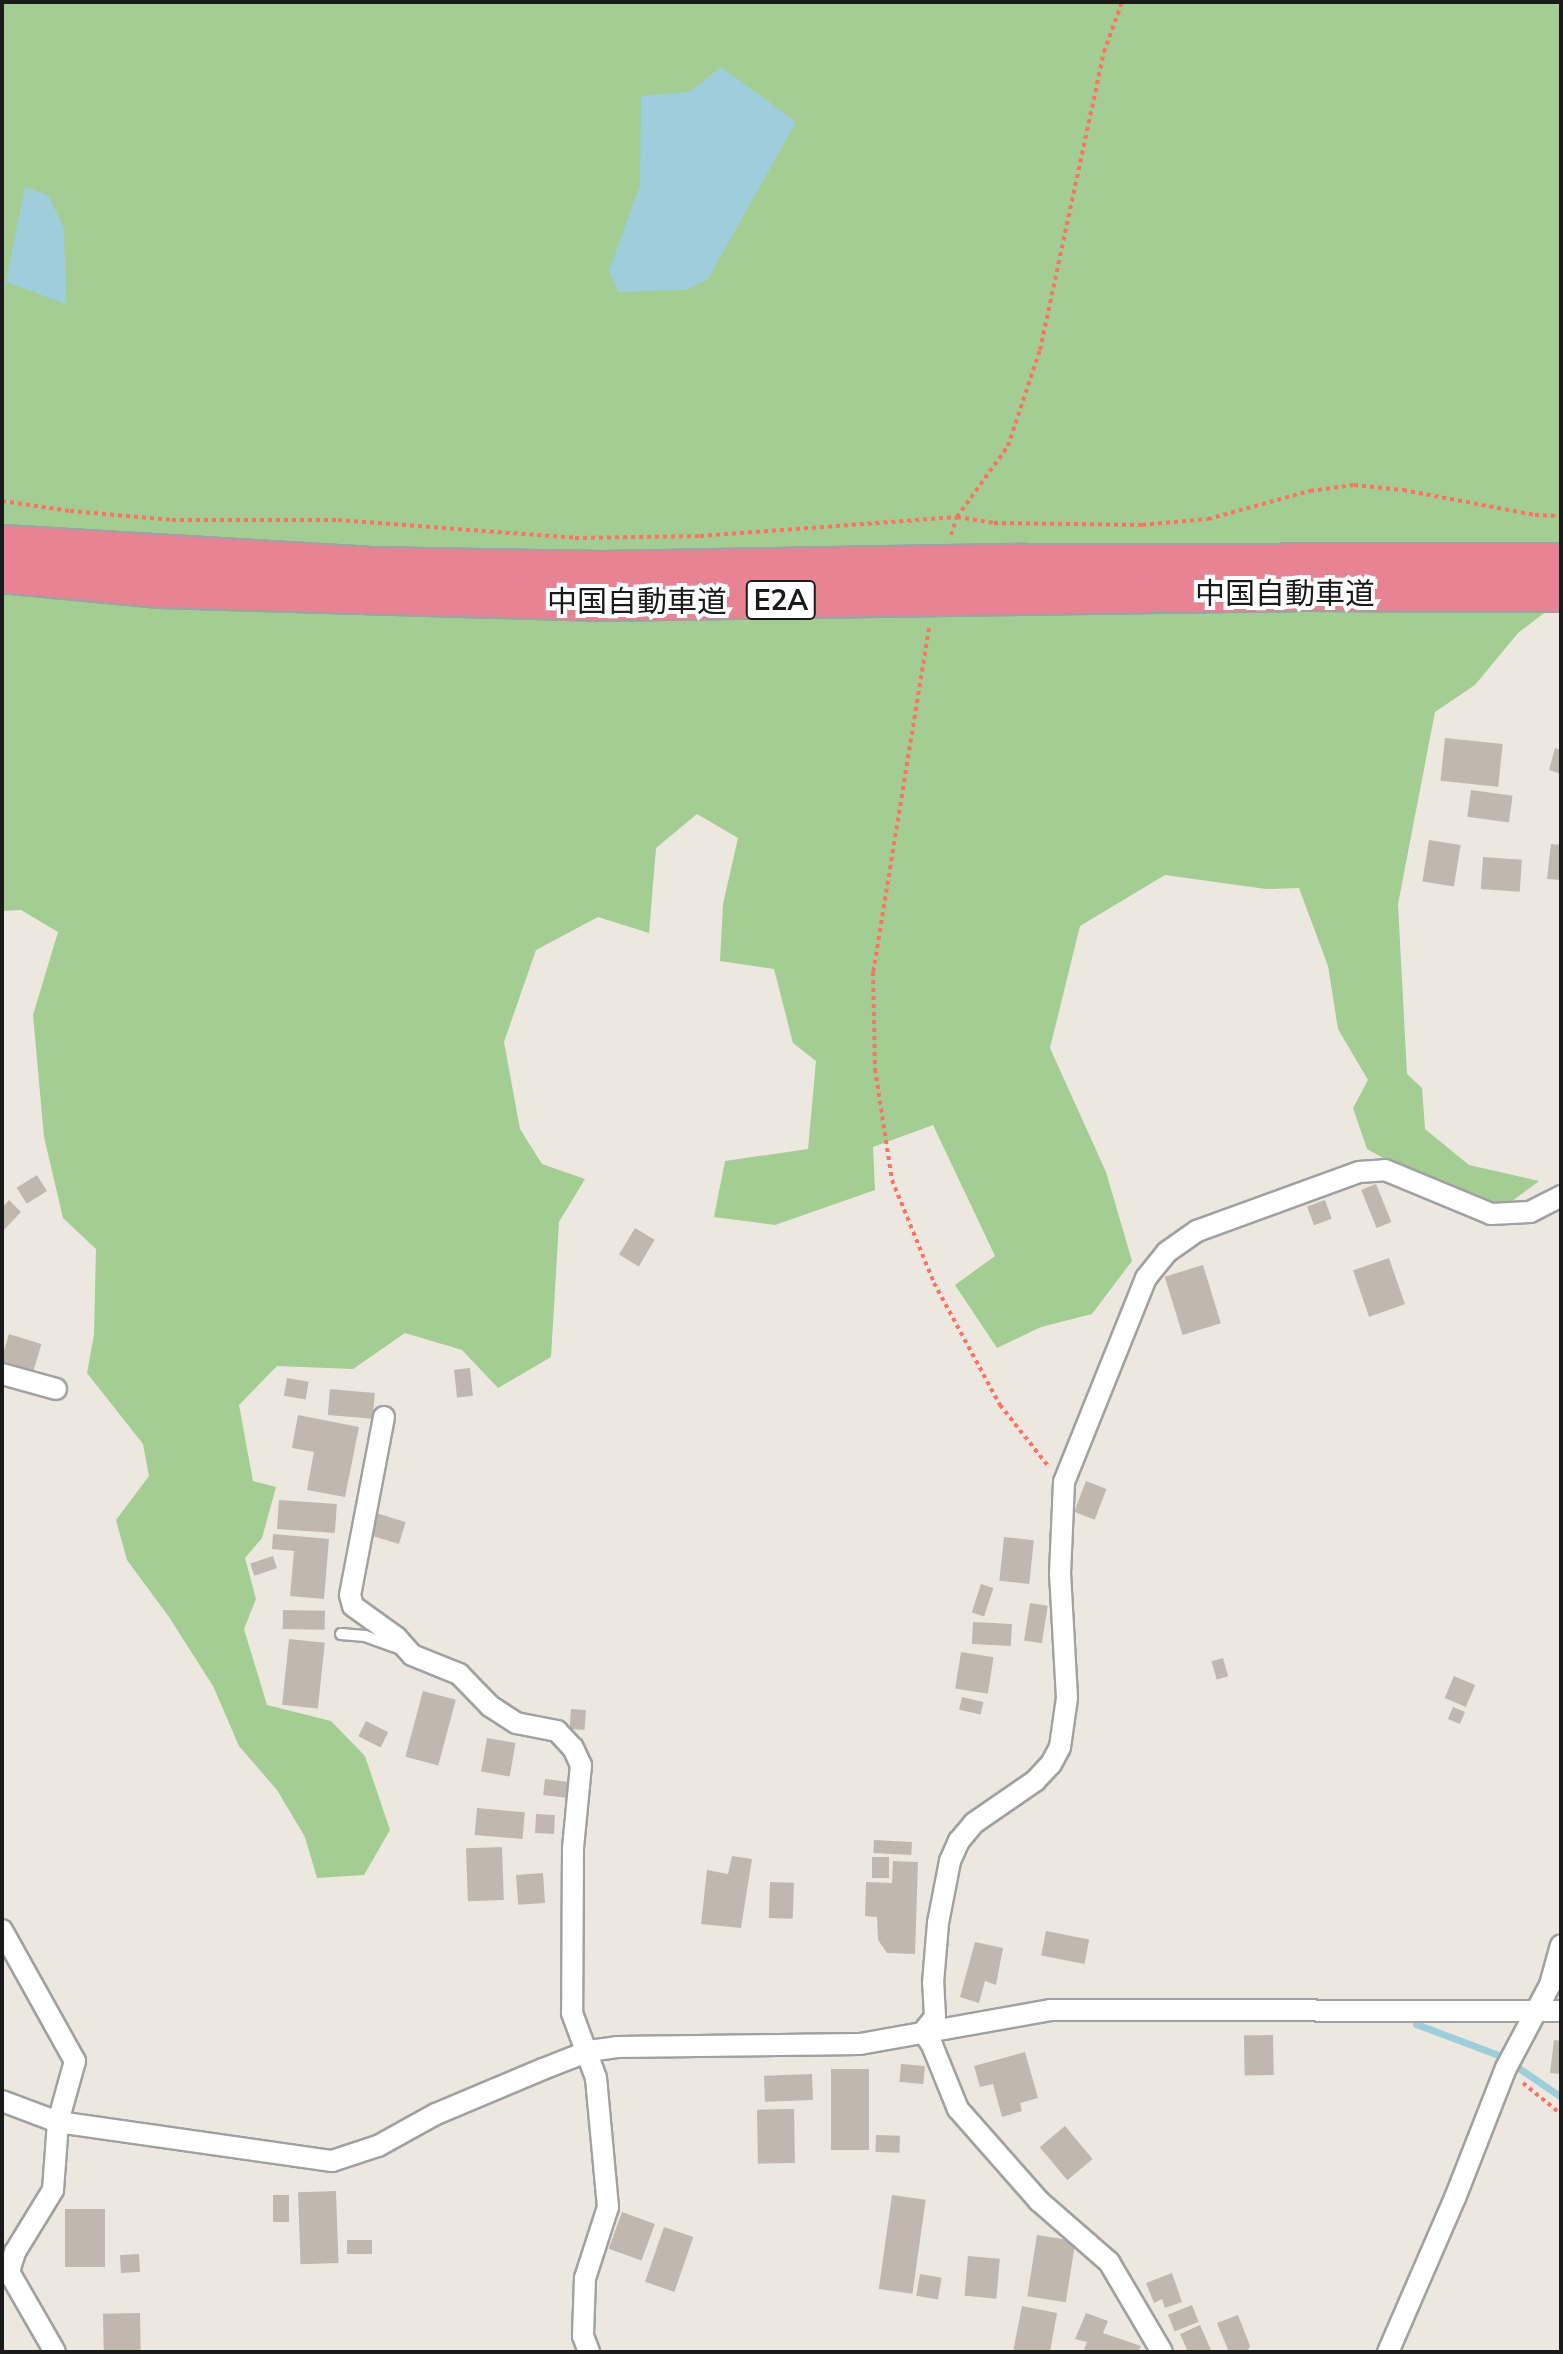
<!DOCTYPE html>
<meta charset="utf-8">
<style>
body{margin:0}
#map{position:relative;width:1563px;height:2354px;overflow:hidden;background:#ede8df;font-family:Mulish,"Noto Sans JP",sans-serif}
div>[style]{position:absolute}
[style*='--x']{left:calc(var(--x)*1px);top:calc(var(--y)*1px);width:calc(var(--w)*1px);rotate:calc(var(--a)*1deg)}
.forest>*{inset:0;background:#a3cd92}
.water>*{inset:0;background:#9ecddc}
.stream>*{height:7px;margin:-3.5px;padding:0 3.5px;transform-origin:3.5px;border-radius:3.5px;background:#9ecddc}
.building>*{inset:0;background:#c0b8af;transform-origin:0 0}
.path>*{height:4px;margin-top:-2px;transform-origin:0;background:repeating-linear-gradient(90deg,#fd7360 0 4px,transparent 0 8px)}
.roads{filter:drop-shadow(2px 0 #a1a1a1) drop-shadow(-2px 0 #a1a1a1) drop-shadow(0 2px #a1a1a1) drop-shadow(0 -2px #a1a1a1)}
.service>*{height:10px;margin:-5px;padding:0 5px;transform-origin:5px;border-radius:5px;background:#fff}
.minor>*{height:20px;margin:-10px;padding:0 10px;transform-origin:10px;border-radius:10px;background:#fff}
.motorway>*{height:36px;margin:-18px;padding:0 18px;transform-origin:18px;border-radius:18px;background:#e88394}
span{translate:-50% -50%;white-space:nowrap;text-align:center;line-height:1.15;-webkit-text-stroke:8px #fff;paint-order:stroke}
.shield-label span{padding:2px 6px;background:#fff;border:2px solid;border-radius:6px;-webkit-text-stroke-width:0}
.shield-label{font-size:28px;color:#1a1a1a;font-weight:700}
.street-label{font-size:30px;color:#1a1a1a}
.frame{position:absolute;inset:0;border:4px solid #1a1a1a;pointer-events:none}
</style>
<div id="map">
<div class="forest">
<i style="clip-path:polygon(2px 2px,1561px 2px,1561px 600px,1518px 633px,1475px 685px,1435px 712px,1398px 904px,1407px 1074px,1422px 1088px,1425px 1129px,1469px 1165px,1539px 1181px,1504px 1207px,1456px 1199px,1367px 1149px,1353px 1108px,1368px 1080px,1338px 1029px,1328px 966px,1299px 888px,1266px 889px,1165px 875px,1080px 926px,1050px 1048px,1106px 1172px,1132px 1261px,1092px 1314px,1041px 1327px,997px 1348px,955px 1285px,995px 1256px,933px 1125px,873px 1147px,875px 1190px,775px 1225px,714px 1217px,725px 1161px,808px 1149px,816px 1061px,793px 1043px,774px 969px,720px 961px,723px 904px,738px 838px,697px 814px,656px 848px,649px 933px,598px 917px,536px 950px,504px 1042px,520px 1129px,542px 1164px,585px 1179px,559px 1222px,551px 1357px,498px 1388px,462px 1350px,405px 1333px,353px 1369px,277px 1366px,239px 1405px,253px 1481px,276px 1487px,262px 1538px,245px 1558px,256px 1599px,244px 1629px,267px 1705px,331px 1721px,365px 1756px,390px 1830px,364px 1875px,317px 1878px,305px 1837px,277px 1790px,239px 1746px,213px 1686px,169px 1617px,127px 1560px,116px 1520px,149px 1476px,143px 1444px,87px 1373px,94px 1335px,96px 1249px,63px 1218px,44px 1137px,33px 1015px,58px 932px,21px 910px,2px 911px)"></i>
</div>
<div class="water">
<i style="clip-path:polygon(721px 67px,796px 122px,708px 279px,686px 290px,618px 292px,609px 271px,640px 185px,641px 96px,689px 92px)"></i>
<i style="clip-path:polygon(25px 187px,48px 195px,64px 228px,66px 304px,6px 282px)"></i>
</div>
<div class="stream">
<i style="--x:1416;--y:2024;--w:91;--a:20.6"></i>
<i style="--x:1501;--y:2056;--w:73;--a:34.3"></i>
</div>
<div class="building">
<i style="left:1445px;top:738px;width:58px;height:43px;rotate:6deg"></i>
<i style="clip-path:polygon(1555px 748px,1561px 750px,1561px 774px,1549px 770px)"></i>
<i style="left:1471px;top:790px;width:42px;height:27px;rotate:8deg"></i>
<i style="left:1429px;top:840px;width:32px;height:42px;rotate:9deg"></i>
<i style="clip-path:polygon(1551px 844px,1561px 845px,1561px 880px,1547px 879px)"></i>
<i style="left:1483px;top:857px;width:39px;height:32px;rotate:4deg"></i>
<i style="left:37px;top:1175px;width:19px;height:24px;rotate:58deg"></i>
<i style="left:1376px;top:1184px;width:41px;height:16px;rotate:68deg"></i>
<i style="clip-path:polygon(9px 1200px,21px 1212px,2px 1232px,2px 1208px)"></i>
<i style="left:1325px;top:1200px;width:20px;height:19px;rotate:70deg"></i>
<i style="left:635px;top:1228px;width:23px;height:31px;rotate:31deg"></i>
<i style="left:1389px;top:1258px;width:49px;height:38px;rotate:71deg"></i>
<i style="left:1203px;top:1265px;width:61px;height:40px;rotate:73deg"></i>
<i style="left:9px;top:1334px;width:34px;height:28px;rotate:17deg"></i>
<i style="left:470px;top:1368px;width:28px;height:16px;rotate:84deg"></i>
<i style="left:287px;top:1378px;width:22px;height:18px;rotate:10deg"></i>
<i style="left:330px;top:1389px;width:45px;height:26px;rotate:5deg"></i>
<i style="clip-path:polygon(298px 1415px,359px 1427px,345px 1497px,307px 1490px,314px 1452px,292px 1448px)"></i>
<i style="left:1086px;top:1481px;width:22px;height:33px;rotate:21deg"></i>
<i style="left:279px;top:1500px;width:58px;height:29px;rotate:4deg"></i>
<i style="left:376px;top:1513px;width:31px;height:23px;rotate:17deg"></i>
<i style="clip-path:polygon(273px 1534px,329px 1539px,324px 1599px,290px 1596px,294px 1551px,272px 1549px)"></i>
<i style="left:1004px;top:1537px;width:30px;height:44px;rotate:6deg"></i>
<i style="left:273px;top:1556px;width:13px;height:24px;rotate:72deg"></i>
<i style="left:981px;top:1584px;width:13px;height:30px;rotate:18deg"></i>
<i style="left:1030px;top:1603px;width:18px;height:38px;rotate:9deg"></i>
<i style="left:283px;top:1610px;width:42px;height:19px;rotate:1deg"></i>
<i style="left:973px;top:1622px;width:39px;height:22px;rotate:3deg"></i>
<i style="left:289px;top:1639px;width:36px;height:66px;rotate:6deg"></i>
<i style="left:961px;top:1652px;width:33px;height:37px;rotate:9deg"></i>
<i style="left:1223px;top:1658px;width:19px;height:12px;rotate:74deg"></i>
<i style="left:1454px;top:1676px;width:23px;height:24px;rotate:23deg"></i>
<i style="left:423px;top:1691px;width:34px;height:68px;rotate:15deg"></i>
<i style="left:962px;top:1697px;width:22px;height:13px;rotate:13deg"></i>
<i style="left:1453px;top:1707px;width:13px;height:13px;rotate:23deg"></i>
<i style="left:571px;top:1709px;width:15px;height:20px;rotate:4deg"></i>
<i style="left:366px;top:1721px;width:25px;height:17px;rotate:27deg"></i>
<i style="left:487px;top:1738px;width:29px;height:34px;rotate:10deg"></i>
<i style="left:545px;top:1779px;width:25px;height:16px;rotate:7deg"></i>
<i style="left:477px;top:1808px;width:48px;height:27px;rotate:5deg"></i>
<i style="left:536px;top:1814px;width:19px;height:19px;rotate:3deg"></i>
<i style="left:874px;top:1840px;width:38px;height:13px;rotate:3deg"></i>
<i style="left:502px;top:1847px;width:53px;height:36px;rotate:88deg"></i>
<i style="clip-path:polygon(732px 1856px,752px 1859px,741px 1928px,701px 1924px,707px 1870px,728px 1874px)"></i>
<i style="left:872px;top:1857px;width:17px;height:21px"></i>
<i style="clip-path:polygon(893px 1861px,918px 1862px,915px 1954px,887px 1953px,878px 1940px,877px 1917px,865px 1916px,866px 1882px,892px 1883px)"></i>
<i style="left:543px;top:1873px;width:30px;height:27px;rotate:86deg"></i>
<i style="left:770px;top:1882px;width:24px;height:36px;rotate:2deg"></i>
<i style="left:1046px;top:1931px;width:44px;height:25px;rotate:11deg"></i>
<i style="clip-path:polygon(975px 1942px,1003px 1948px,996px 1985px,985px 1981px,979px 2003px,960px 1997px)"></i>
<i style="left:1273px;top:2035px;width:40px;height:29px;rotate:89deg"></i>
<i style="clip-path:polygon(1554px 2040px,1561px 2041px,1561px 2074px,1550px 2073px)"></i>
<i style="clip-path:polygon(1025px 2052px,1038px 2098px,1020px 2103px,1022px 2111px,1002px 2117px,993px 2084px,980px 2087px,974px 2066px)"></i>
<i style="left:901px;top:2064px;width:24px;height:18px;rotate:5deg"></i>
<i style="left:831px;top:2069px;width:38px;height:81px"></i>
<i style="left:812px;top:2074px;width:26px;height:48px;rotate:88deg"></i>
<i style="left:794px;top:2109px;width:54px;height:37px;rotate:89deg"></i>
<i style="left:1065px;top:2126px;width:43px;height:33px;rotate:50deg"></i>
<i style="left:876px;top:2135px;width:24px;height:17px;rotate:2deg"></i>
<i style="left:336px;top:2191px;width:72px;height:38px;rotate:88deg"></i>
<i style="left:273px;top:2195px;width:16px;height:27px"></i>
<i style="left:892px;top:2195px;width:34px;height:95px;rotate:8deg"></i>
<i style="left:65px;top:2209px;width:40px;height:58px"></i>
<i style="left:622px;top:2212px;width:35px;height:39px;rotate:20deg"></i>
<i style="left:664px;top:2227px;width:31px;height:58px;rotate:19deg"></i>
<i style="left:1037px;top:2235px;width:39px;height:62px;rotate:9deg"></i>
<i style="left:372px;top:2240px;width:14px;height:25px;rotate:90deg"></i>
<i style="left:139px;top:2254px;width:18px;height:19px;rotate:87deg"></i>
<i style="left:968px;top:2256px;width:32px;height:40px;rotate:5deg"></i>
<i style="clip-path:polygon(1172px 2273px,1182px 2302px,1165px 2308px,1162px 2299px,1154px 2303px,1146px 2283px)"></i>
<i style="left:920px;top:2274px;width:22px;height:22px;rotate:10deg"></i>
<i style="left:1192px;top:2305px;width:18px;height:26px;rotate:68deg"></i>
<i style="clip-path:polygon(1022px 2306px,1057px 2313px,1050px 2352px,1013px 2352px)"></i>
<i style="left:140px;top:2313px;width:39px;height:37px;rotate:89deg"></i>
<i style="clip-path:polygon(1086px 2313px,1108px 2321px,1103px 2333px,1141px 2346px,1138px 2352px,1083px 2352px,1087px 2342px,1075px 2339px)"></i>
<i style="clip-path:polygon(1238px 2315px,1250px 2346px,1247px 2352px,1229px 2352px,1217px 2323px)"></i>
<i style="clip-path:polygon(1200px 2325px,1211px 2350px,1188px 2352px,1180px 2334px)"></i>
</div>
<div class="path">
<i style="--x:2;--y:501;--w:69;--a:8.4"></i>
<i style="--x:70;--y:511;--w:102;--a:5"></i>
<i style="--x:172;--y:520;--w:166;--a:0"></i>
<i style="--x:338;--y:520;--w:238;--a:4.3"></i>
<i style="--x:575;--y:538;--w:125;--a:-0.9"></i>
<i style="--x:700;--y:536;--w:258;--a:-4.2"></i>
<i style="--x:957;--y:517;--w:37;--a:9"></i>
<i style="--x:994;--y:523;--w:148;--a:0.8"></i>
<i style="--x:1142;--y:525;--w:66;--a:-5.2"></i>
<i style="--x:1208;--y:519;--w:106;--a:-15.4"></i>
<i style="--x:1310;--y:491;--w:44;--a:-7.8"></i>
<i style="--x:1354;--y:485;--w:49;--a:5.8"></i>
<i style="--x:1403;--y:490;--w:134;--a:10.7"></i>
<i style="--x:1535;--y:515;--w:26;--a:2"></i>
<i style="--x:951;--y:535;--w:19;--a:-72"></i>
<i style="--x:957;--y:517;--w:87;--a:-54.3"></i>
<i style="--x:1008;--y:446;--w:101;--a:-71.6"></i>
<i style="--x:1040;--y:350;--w:305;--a:-77.9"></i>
<i style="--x:1104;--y:52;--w:53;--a:-70.2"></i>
<i style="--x:929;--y:628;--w:349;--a:99.2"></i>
<i style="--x:873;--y:972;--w:97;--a:88.8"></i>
<i style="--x:875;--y:1069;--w:112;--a:81.3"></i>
<i style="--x:892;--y:1180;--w:111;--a:67.8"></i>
<i style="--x:934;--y:1283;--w:139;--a:61.6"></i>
<i style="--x:1000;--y:1405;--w:79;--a:51.7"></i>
<i style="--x:1523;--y:2083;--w:49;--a:39.2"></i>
</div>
<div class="roads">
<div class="service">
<i style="--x:341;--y:1634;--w:24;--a:5"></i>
<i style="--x:365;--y:1636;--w:37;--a:20"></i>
</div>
<div class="minor">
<i style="--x:2;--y:1374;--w:56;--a:15.5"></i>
<i style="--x:384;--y:1417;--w:181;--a:100.8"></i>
<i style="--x:350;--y:1595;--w:11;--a:75"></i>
<i style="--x:353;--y:1606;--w:53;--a:35.8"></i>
<i style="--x:396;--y:1637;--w:24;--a:48"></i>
<i style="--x:412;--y:1655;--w:51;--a:22"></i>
<i style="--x:459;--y:1674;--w:45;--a:45.9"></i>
<i style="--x:490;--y:1706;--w:31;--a:33"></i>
<i style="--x:516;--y:1723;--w:42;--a:11"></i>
<i style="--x:557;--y:1731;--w:23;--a:47"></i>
<i style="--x:573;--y:1748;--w:19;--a:65"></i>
<i style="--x:581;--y:1765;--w:83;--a:95.5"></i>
<i style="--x:573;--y:1848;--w:165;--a:90.3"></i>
<i style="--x:572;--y:2013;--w:69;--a:69.7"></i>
<i style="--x:596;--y:2078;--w:130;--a:84.7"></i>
<i style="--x:608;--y:2207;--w:75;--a:107.9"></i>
<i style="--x:585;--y:2278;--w:58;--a:92"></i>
<i style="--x:583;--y:2336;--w:17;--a:69"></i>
<i style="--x:2;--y:1930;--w:150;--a:60.9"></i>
<i style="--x:75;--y:2061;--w:63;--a:105.6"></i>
<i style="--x:58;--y:2122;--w:68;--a:94.2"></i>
<i style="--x:53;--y:2190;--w:73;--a:121.5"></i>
<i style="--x:15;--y:2252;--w:21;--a:107"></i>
<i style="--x:9;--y:2272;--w:92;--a:60.1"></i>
<i style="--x:923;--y:2032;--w:19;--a:-51"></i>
<i style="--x:935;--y:2017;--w:34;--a:-93"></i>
<i style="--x:933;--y:1983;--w:60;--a:-85.2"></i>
<i style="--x:938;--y:1923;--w:63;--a:-79"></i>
<i style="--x:950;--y:1861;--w:22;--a:-66"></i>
<i style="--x:959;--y:1841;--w:23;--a:-50"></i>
<i style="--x:974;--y:1823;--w:74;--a:-34.5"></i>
<i style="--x:1035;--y:1781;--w:23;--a:-47"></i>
<i style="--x:1051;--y:1764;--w:19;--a:-62"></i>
<i style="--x:1060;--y:1747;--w:49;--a:-81.9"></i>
<i style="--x:1067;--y:1698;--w:124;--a:-93.2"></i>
<i style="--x:1060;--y:1574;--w:92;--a:-87.5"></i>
<i style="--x:1064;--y:1482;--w:220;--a:-68.1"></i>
<i style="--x:1146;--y:1278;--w:33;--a:-51"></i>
<i style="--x:1167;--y:1252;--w:37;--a:-35"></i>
<i style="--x:1197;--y:1231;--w:172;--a:-20"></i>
<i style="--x:1359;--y:1172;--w:26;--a:-4"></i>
<i style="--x:1385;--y:1170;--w:115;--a:22.5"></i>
<i style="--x:1491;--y:1214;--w:39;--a:-3"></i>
<i style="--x:1530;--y:1212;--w:35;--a:-27"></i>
<i style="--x:923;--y:2032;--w:16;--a:55"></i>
<i style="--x:932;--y:2045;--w:69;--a:67.9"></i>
<i style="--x:958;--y:2109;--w:123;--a:48.6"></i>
<i style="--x:1039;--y:2201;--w:93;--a:41.1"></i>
<i style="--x:1109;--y:2262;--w:104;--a:59.5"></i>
<i style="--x:2;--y:2101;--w:60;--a:20.6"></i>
<i style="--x:58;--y:2122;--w:277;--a:8.1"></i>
<i style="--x:332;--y:2161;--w:48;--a:-18.1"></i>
<i style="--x:378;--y:2146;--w:66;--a:-28.9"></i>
<i style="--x:436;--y:2114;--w:116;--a:-22.8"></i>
<i style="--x:543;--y:2069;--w:49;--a:-21.4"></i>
<i style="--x:589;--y:2051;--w:28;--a:-8"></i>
<i style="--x:617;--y:2047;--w:243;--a:-0.7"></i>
<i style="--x:860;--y:2044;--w:193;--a:-10.1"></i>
<i style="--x:1050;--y:2010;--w:511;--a:0.11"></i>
<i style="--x:1388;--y:2352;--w:168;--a:-66.5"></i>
<i style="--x:1455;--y:2198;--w:140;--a:-68.6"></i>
<i style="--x:1506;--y:2068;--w:94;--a:-62.1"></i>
<i style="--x:1550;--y:1985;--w:41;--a:-74.6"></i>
</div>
<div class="motorway">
<i style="--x:2;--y:544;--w:366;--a:3.4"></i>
<i style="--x:367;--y:566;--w:236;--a:1"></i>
<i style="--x:603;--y:570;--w:421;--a:-1"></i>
<i style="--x:1024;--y:563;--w:537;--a:-0.11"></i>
<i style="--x:2;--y:574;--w:160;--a:5.4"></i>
<i style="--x:161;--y:589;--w:434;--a:1.7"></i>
<i style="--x:595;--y:602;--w:710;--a:-0.81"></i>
<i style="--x:1305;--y:592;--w:256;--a:0.2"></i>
</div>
</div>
<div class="shield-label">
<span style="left:781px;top:600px">E2A</span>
</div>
<div class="street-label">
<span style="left:1285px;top:593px">中国自動車道</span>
<span style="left:637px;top:601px">中国自動車道</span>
</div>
<div class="frame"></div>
</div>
